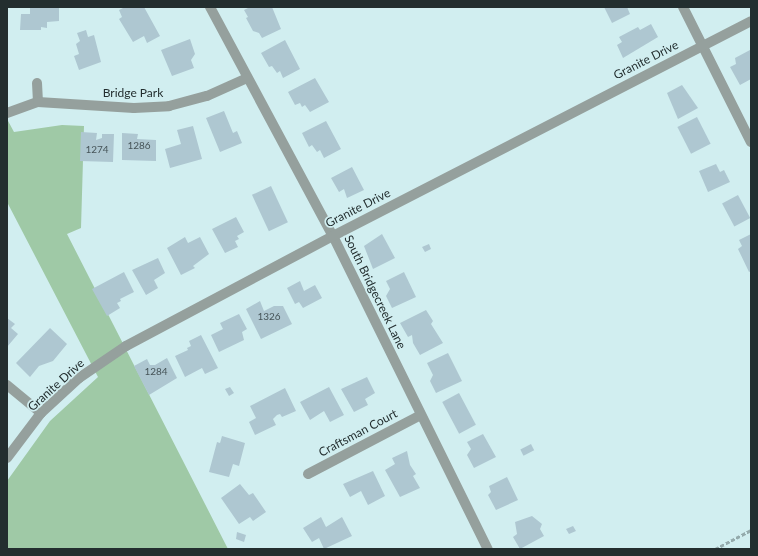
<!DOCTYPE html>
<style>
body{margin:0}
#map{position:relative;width:758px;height:556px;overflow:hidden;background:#d1eef0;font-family:Lato,sans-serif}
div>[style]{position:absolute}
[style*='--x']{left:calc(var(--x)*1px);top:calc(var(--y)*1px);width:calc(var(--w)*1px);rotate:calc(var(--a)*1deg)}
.green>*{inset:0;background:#9fc9a6}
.building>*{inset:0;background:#aec7d1;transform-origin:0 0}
.path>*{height:2.5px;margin-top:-1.25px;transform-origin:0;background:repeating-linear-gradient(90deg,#94aaac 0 4px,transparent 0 6px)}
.minor>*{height:10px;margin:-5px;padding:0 5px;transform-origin:5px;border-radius:5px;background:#95a09d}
span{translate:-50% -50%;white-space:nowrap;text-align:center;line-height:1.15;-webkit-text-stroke:3.5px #d1eef0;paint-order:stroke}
.number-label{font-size:10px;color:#465458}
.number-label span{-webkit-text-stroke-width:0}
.street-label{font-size:12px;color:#232e2f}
.frame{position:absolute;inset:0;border:8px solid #232e2f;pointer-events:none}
</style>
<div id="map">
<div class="green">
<i style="clip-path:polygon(7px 119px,14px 132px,62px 125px,84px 126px,81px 228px,67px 234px,228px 549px,7px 549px,7px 481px,50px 421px,98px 377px,7px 202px)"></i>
</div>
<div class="building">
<i style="clip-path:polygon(30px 7px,59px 7px,59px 21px,47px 22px,47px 28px,41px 27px,41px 30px,20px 30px,21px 14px,30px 14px)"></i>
<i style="clip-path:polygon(125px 7px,144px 7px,160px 36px,147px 43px,144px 36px,133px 42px,119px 19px,122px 17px,119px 10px)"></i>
<i style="clip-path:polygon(250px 7px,272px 7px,281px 29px,262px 38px,259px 33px,253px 31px,246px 18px,248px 17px,244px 10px)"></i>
<i style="clip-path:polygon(604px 7px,627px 7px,630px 14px,612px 23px)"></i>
<i style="clip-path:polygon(651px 24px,658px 37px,623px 58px,617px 45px,622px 42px,619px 37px,638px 27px,640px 30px)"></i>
<i style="clip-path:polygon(86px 30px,88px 37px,94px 35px,101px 62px,79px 70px,74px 56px,79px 54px,76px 44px,80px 41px,77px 33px)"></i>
<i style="clip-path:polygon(190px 39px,195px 54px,191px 60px,194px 68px,172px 76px,161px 50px)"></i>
<i style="clip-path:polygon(285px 40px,300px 69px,283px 78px,280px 71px,277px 73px,272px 66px,269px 67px,261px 53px)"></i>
<i style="clip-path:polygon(750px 50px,751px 79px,740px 85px,730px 67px,736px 64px,735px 58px)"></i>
<i style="clip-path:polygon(315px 78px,329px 102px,310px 112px,305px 105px,302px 107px,300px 103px,295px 105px,288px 92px)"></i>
<i style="clip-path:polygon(682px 85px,698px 108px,678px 119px,667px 93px)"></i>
<i style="clip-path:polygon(224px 111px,233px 133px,237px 131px,242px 143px,220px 152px,206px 118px)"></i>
<i style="left:697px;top:117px;width:30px;height:22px;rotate:63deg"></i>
<i style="clip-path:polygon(326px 121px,341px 149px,324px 158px,320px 150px,317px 152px,312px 145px,309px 147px,302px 133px)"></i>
<i style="clip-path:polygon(193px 126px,202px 159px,170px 168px,165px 149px,181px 144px,177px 130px)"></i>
<i style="clip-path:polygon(81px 132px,97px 133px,96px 140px,102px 138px,102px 134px,114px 134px,113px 162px,80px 161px)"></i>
<i style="clip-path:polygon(122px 133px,138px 134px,137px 139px,156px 140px,156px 161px,122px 160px)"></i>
<i style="clip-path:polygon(716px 164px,720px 172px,724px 170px,730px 182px,708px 192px,699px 171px)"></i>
<i style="clip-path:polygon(352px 167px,364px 190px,347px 198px,344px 189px,339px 192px,331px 178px)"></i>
<i style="left:271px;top:186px;width:40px;height:21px;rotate:65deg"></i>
<i style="left:738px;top:195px;width:26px;height:18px;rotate:62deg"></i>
<i style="clip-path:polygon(236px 217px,244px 232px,237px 236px,239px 239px,235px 241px,238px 247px,225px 253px,212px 229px)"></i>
<i style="clip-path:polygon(382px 234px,395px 258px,373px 269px,364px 246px)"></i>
<i style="clip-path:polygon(751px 234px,751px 271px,749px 272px,738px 249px,742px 246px,739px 240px)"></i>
<i style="clip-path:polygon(185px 237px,188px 243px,200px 237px,209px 254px,193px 266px,195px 268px,181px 275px,167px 248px)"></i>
<i style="clip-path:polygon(429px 244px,431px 249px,425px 252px,422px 247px)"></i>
<i style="clip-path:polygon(158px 258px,165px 273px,154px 280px,158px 288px,146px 295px,132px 270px)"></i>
<i style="clip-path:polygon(124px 272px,134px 292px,120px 299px,121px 301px,117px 303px,120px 308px,107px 316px,92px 289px)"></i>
<i style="clip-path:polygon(404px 272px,416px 297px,392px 308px,386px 296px,390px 289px,386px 281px)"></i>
<i style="clip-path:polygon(300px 281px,304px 291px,315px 285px,322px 298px,303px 308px,299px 302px,295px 304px,287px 288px)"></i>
<i style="clip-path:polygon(260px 301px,264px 311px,274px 306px,283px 306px,292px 324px,261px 339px,246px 309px)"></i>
<i style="clip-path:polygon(426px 310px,433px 321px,431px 324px,443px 343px,420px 355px,413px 343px,412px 335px,408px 337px,400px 323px)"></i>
<i style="clip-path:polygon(239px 314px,247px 329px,242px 332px,244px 340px,219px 352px,211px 335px,223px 329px,220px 323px)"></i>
<i style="clip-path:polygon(7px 318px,15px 324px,11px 328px,18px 334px,7px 347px)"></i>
<i style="clip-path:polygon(50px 328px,67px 344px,53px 361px,39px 366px,30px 377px,16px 363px)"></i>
<i style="clip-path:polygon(201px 335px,218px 368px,205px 374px,202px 368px,185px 377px,175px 356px,188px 350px,187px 348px,191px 346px,189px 341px)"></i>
<i style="clip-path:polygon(448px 353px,462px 381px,436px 393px,430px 381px,433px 375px,427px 363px)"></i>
<i style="clip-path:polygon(167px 358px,177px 378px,149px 395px,134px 366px,147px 359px,150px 365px,155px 365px)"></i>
<i style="clip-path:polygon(367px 377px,375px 393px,365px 399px,368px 405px,354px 412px,341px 389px)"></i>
<i style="clip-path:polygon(230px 387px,234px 393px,229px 396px,225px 389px)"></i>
<i style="clip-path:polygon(329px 387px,344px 415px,330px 422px,324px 411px,310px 420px,300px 402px)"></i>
<i style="clip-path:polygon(285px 388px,296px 411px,282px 417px,280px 414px,277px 415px,273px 419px,276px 425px,255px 435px,249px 422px,256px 418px,250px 406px)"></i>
<i style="left:459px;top:393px;width:36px;height:19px;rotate:62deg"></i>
<i style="clip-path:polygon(483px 434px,496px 457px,474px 468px,467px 455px,471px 449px,467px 442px)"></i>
<i style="clip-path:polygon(222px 436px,245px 443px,239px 466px,233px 464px,229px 477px,209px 472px,217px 442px,220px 443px)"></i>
<i style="left:531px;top:444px;width:7px;height:12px;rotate:63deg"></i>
<i style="clip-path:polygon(407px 451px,410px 465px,416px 474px,413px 476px,420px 488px,400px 497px,385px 470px,395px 464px,392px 458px)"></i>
<i style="clip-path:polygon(373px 471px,385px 496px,368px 505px,361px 491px,350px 497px,343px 484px)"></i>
<i style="clip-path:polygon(507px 477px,518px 500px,496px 510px,488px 495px,491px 492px,489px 486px)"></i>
<i style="clip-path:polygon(240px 484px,249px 495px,253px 493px,266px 512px,253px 521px,250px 517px,239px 524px,221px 498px)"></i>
<i style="clip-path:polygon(532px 516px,542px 524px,540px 529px,544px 536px,520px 549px,513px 537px,517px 534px,515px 522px)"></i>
<i style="clip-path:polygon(321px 517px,326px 527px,342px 517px,352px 536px,324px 549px,319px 538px,312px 542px,303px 528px)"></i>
<i style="clip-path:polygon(573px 526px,576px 531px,569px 534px,566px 529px)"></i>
<i style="clip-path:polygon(237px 532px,246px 535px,244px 542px,236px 539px)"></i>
</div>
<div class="path">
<i style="--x:715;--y:549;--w:41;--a:-27.8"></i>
</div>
<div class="minor">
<i style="--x:210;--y:7;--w:260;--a:61.8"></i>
<i style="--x:333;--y:236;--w:349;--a:63.7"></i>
<i style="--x:683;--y:7;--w:151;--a:63.3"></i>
<i style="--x:37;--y:83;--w:19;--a:87"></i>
<i style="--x:7;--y:113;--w:33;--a:-20"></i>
<i style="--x:38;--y:102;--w:96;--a:3.6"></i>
<i style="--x:134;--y:108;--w:35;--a:-3"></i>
<i style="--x:169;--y:106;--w:39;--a:-15"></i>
<i style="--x:207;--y:96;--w:44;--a:-24.2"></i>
<i style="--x:7;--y:385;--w:44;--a:39.5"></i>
<i style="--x:7;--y:458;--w:56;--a:-52.9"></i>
<i style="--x:41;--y:413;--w:52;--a:-42.6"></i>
<i style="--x:79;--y:378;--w:57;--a:-34.2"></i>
<i style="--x:126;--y:346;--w:234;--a:-28"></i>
<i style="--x:333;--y:236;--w:470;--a:-27.2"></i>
<i style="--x:308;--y:474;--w:127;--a:-27.6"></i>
</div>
<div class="number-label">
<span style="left:139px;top:146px">1286</span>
<span style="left:97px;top:150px">1274</span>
<span style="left:269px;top:317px">1326</span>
<span style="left:156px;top:372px">1284</span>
</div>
<div class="street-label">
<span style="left:646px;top:60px;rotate:-27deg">Granite Drive</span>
<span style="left:133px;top:93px">Bridge Park</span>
<span style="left:358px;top:208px;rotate:-27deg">Granite Drive</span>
<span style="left:375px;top:292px;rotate:64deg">South Bridgecreek Lane</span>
<span style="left:56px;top:385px;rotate:-42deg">Granite Drive</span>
<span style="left:358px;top:433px;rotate:-28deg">Craftsman Court</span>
</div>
<div class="frame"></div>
</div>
